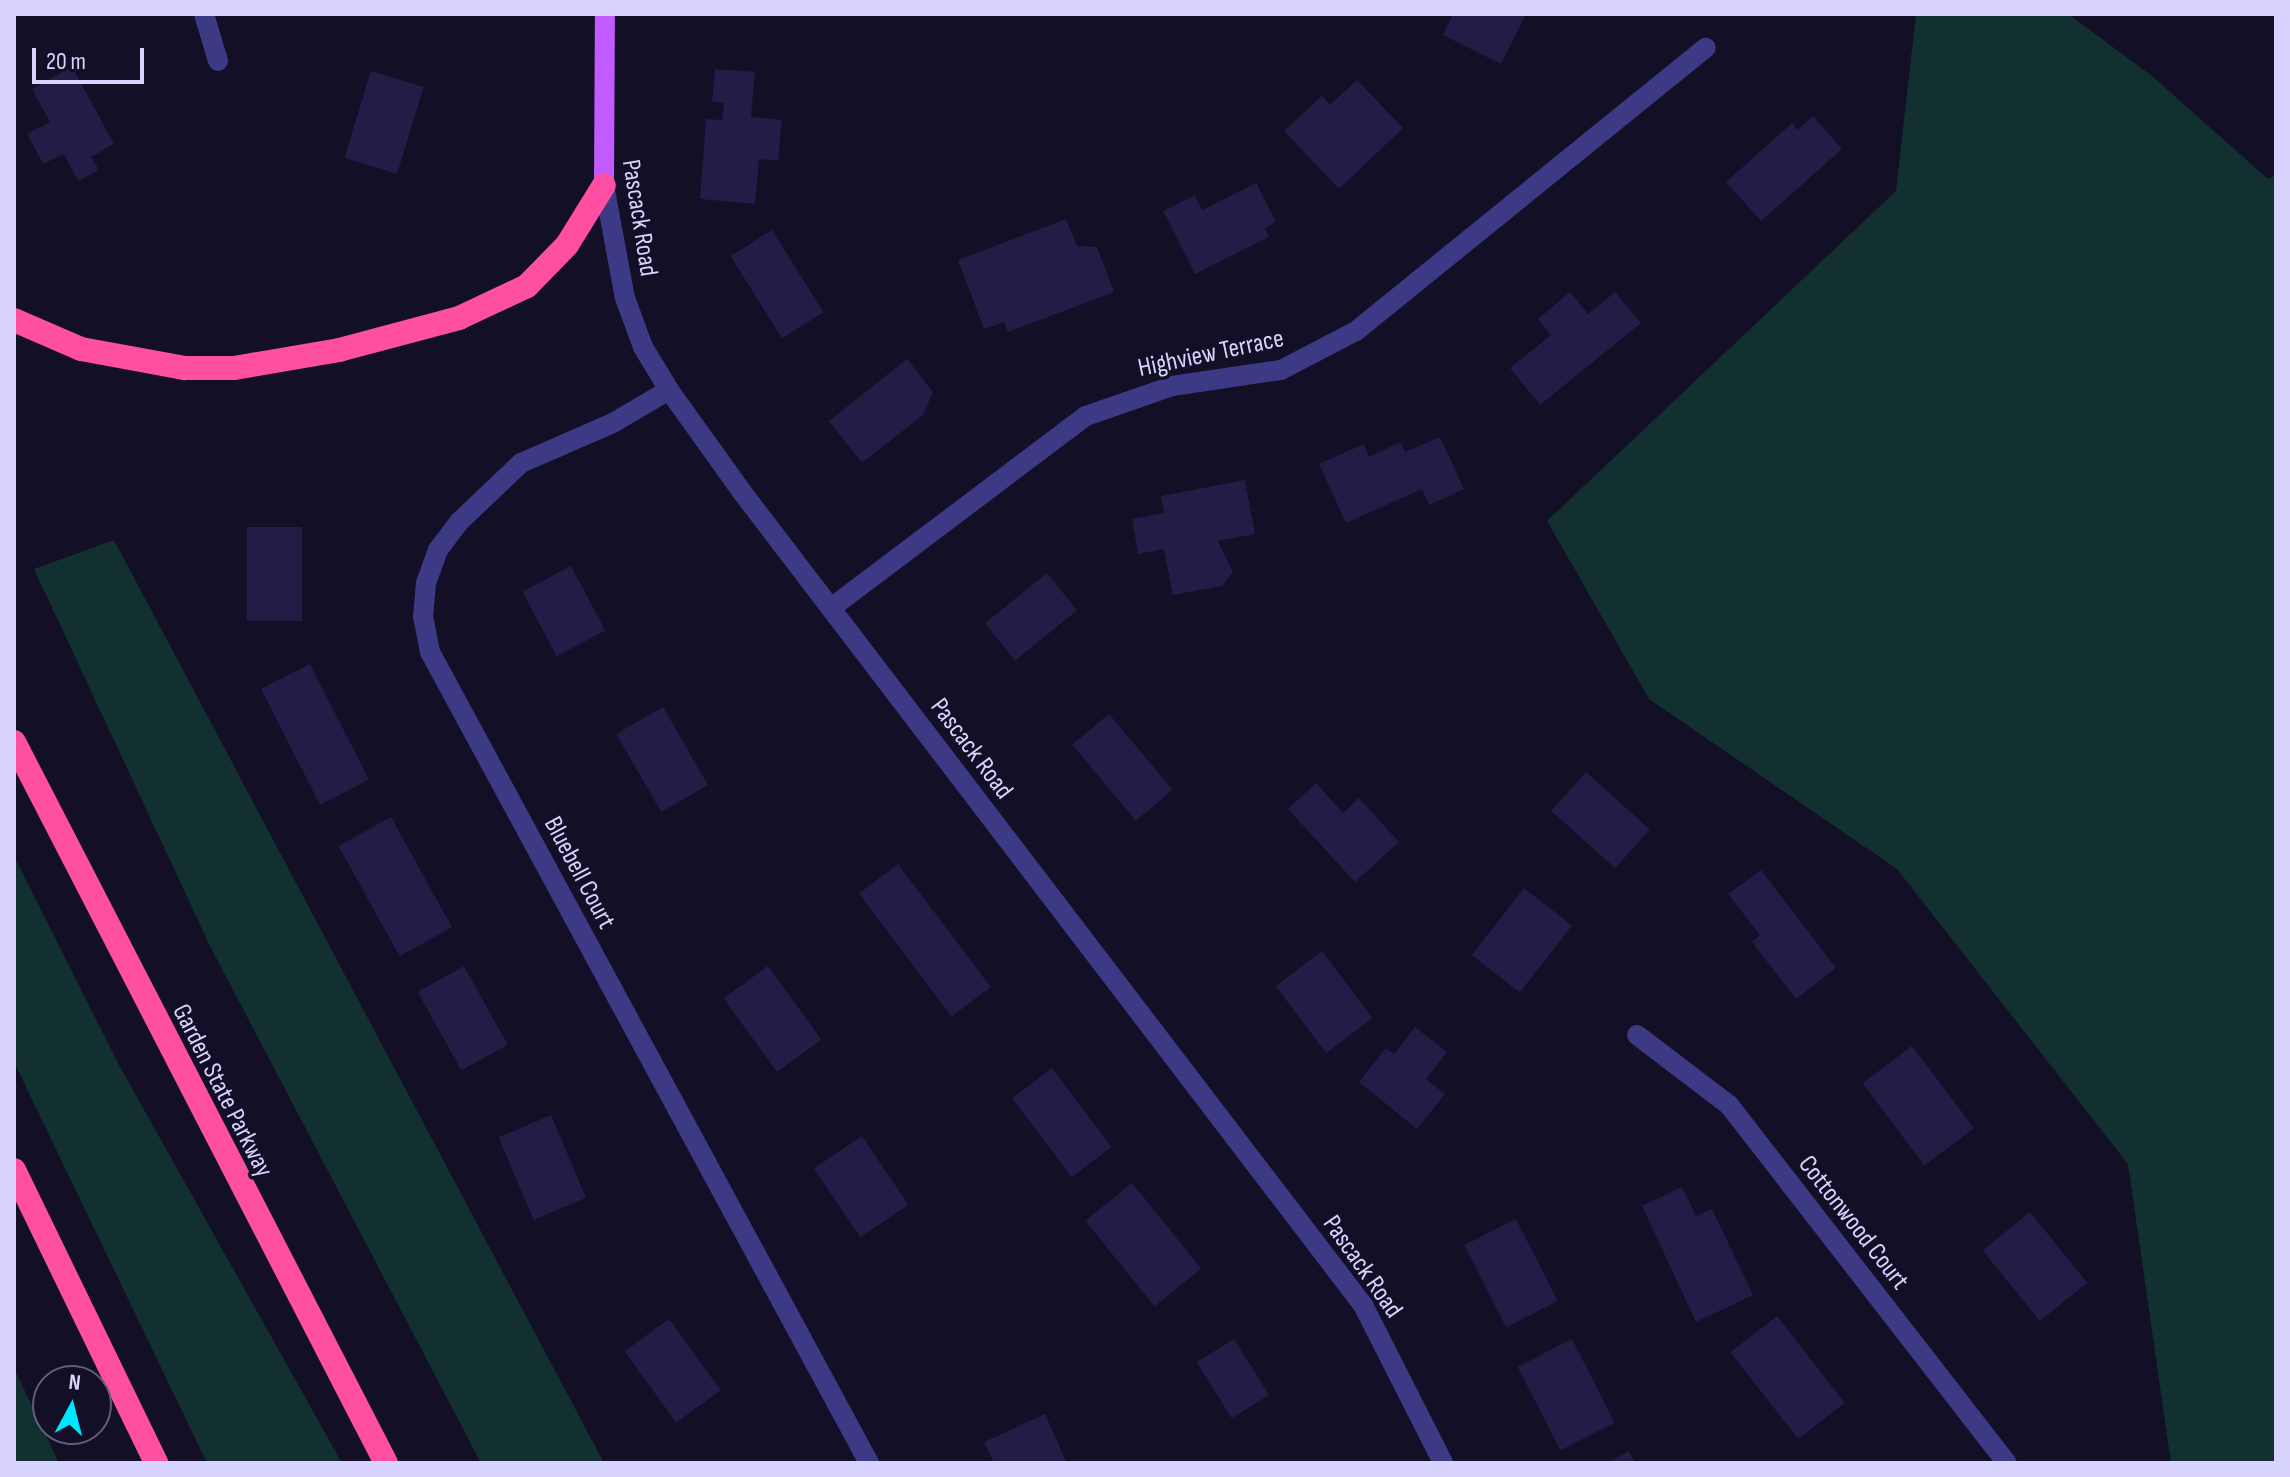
<!DOCTYPE html>
<style>
body{margin:0}
#map{position:relative;width:2290px;height:1477px;overflow:hidden;background:#130f26;font-family:"Sofia Sans Condensed",sans-serif}
div>[style]{position:absolute}
[style*='--x']{left:calc(var(--x)*1px);top:calc(var(--y)*1px);width:calc(var(--w)*1px);rotate:calc(var(--a)*1deg)}
.green>*{inset:0;background:#12302f}
.building>*{inset:0;background:#241b47;transform-origin:0 0}
.minor>*{height:20px;margin:-10px;padding:0 10px;transform-origin:10px;border-radius:10px;background:#3d3a85}
.major>*{height:20px;margin:-10px;padding:0 10px;transform-origin:10px;border-radius:10px;background:#c25bff}
.highway>*{height:24px;margin:-12px;padding:0 12px;transform-origin:12px;border-radius:12px;background:#ff4fa3}
span{translate:-50% -50%;white-space:nowrap;text-align:center;line-height:1.15;-webkit-text-stroke:7px #130f26;paint-order:stroke}
.street-label{font-size:26px;color:#d9d4ff}
.frame{position:absolute;inset:0;border:16px solid #d9d4ff;pointer-events:none}
.north{position:absolute;left:32px;top:1365px;width:80px;height:80px;box-sizing:border-box;background:#130f26;border:2px solid #625e7d;border-radius:50%;rotate:7deg;font-size:22px;font-weight:700;line-height:32px;text-align:center;color:#d9d4ff}
.north::after{content:'';display:block;margin:auto;width:28px;height:36px;background:#00e5ff;clip-path:polygon(50% 0,100% 100%,50% 72%,0 100%)}
.scale{position:absolute;left:32px;top:48px;width:112px;height:36px;box-sizing:border-box;border:4px solid #d9d4ff;border-top:0;padding-left:10px;font-size:24px;line-height:28px;white-space:nowrap;color:#d9d4ff;-webkit-text-stroke:6px #130f26;paint-order:stroke}
</style>
<div id="map">
<div class="green">
<i style="clip-path:polygon(1916px 14px,2071px 16px,2152px 76px,2268px 179px,2276px 175px,2276px 1463px,2171px 1463px,2128px 1164px,1897px 869px,1649px 699px,1547px 521px,1896px 191px)"></i>
<i style="clip-path:polygon(114px 540px,604px 1463px,481px 1463px,210px 946px,34px 569px)"></i>
<i style="clip-path:polygon(14px 856px,119px 1065px,342px 1463px,207px 1463px,14px 1062px)"></i>
<i style="clip-path:polygon(14px 1368px,59px 1463px,14px 1463px)"></i>
</div>
<div class="building">
<i style="clip-path:polygon(1453px 14px,1526px 14px,1501px 64px,1443px 35px)"></i>
<i style="clip-path:polygon(72px 67px,114px 144px,91px 157px,99px 170px,78px 181px,64px 154px,43px 164px,27px 134px,50px 122px,32px 89px)"></i>
<i style="clip-path:polygon(715px 69px,755px 72px,751px 117px,782px 120px,778px 161px,759px 159px,755px 204px,700px 199px,706px 119px,722px 120px,724px 103px,712px 102px)"></i>
<i style="left:371px;top:71px;width:55px;height:91px;rotate:17deg"></i>
<i style="clip-path:polygon(1357px 80px,1403px 128px,1339px 189px,1284px 131px,1322px 96px,1330px 105px)"></i>
<i style="clip-path:polygon(1813px 116px,1842px 149px,1761px 221px,1726px 182px,1792px 123px,1797px 130px)"></i>
<i style="clip-path:polygon(1256px 183px,1276px 222px,1265px 228px,1269px 237px,1195px 274px,1163px 211px,1195px 195px,1202px 210px)"></i>
<i style="clip-path:polygon(1066px 219px,1077px 246px,1097px 247px,1114px 292px,1008px 332px,1004px 322px,984px 329px,958px 260px)"></i>
<i style="left:772px;top:230px;width:97px;height:49px;rotate:58deg"></i>
<i style="clip-path:polygon(1570px 292px,1588px 314px,1615px 292px,1641px 323px,1540px 405px,1510px 368px,1551px 335px,1538px 319px)"></i>
<i style="clip-path:polygon(907px 359px,933px 392px,923px 415px,862px 463px,829px 421px)"></i>
<i style="clip-path:polygon(1440px 437px,1464px 489px,1429px 505px,1422px 489px,1346px 523px,1319px 464px,1364px 444px,1369px 457px,1400px 442px,1405px 452px)"></i>
<i style="clip-path:polygon(1245px 480px,1255px 534px,1218px 541px,1233px 572px,1222px 586px,1173px 595px,1164px 549px,1138px 554px,1132px 519px,1164px 513px,1161px 496px)"></i>
<i style="left:247px;top:527px;width:55px;height:94px"></i>
<i style="left:571px;top:566px;width:73px;height:55px;rotate:62deg"></i>
<i style="left:1047px;top:573px;width:48px;height:80px;rotate:51deg"></i>
<i style="left:310px;top:664px;width:130px;height:55px;rotate:63deg"></i>
<i style="left:663px;top:707px;width:90px;height:54px;rotate:60deg"></i>
<i style="left:1109px;top:714px;width:99px;height:48px;rotate:50deg"></i>
<i style="left:1586px;top:772px;width:86px;height:52px;rotate:42deg"></i>
<i style="clip-path:polygon(1316px 783px,1343px 813px,1359px 798px,1399px 842px,1355px 882px,1288px 809px)"></i>
<i style="left:391px;top:817px;width:126px;height:60px;rotate:61deg"></i>
<i style="left:898px;top:864px;width:154px;height:49px;rotate:53deg"></i>
<i style="clip-path:polygon(1761px 870px,1836px 968px,1796px 999px,1752px 942px,1760px 935px,1728px 894px)"></i>
<i style="left:1524px;top:888px;width:61px;height:85px;rotate:38deg"></i>
<i style="left:1322px;top:951px;width:84px;height:58px;rotate:53deg"></i>
<i style="left:464px;top:966px;width:90px;height:53px;rotate:61deg"></i>
<i style="left:768px;top:966px;width:91px;height:55px;rotate:54deg"></i>
<i style="clip-path:polygon(1415px 1027px,1447px 1052px,1426px 1079px,1445px 1094px,1417px 1129px,1359px 1082px,1386px 1048px,1394px 1054px)"></i>
<i style="left:1912px;top:1046px;width:103px;height:62px;rotate:53deg"></i>
<i style="left:1052px;top:1068px;width:99px;height:50px;rotate:53deg"></i>
<i style="left:551px;top:1115px;width:90px;height:57px;rotate:67deg"></i>
<i style="left:862px;top:1136px;width:83px;height:58px;rotate:56deg"></i>
<i style="left:1132px;top:1183px;width:110px;height:60px;rotate:51deg"></i>
<i style="clip-path:polygon(1682px 1187px,1696px 1216px,1712px 1209px,1753px 1295px,1696px 1322px,1642px 1206px)"></i>
<i style="left:2030px;top:1212px;width:91px;height:61px;rotate:51deg"></i>
<i style="left:1516px;top:1219px;width:92px;height:58px;rotate:63deg"></i>
<i style="left:1777px;top:1316px;width:110px;height:59px;rotate:52deg"></i>
<i style="left:669px;top:1319px;width:88px;height:55px;rotate:54deg"></i>
<i style="left:1234px;top:1339px;width:66px;height:44px;rotate:58deg"></i>
<i style="left:1572px;top:1339px;width:94px;height:61px;rotate:63deg"></i>
<i style="clip-path:polygon(1045px 1414px,1067px 1463px,994px 1463px,984px 1442px)"></i>
<i style="clip-path:polygon(1629px 1451px,1635px 1463px,1606px 1463px)"></i>
</div>
<div class="minor">
<i style="--x:204;--y:14;--w:49;--a:73.4"></i>
<i style="--x:604;--y:185;--w:115;--a:79.5"></i>
<i style="--x:625;--y:298;--w:52;--a:69.8"></i>
<i style="--x:643;--y:347;--w:50;--a:58.8"></i>
<i style="--x:669;--y:390;--w:125;--a:54.4"></i>
<i style="--x:742;--y:492;--w:1023;--a:52.63"></i>
<i style="--x:1363;--y:1305;--w:177;--a:63.1"></i>
<i style="--x:669;--y:390;--w:65;--a:149.5"></i>
<i style="--x:613;--y:423;--w:100;--a:156.5"></i>
<i style="--x:521;--y:463;--w:86;--a:136.4"></i>
<i style="--x:459;--y:522;--w:35;--a:127"></i>
<i style="--x:438;--y:550;--w:35;--a:110"></i>
<i style="--x:426;--y:583;--w:33;--a:95"></i>
<i style="--x:423;--y:616;--w:37;--a:79"></i>
<i style="--x:430;--y:652;--w:922;--a:61.57"></i>
<i style="--x:831;--y:608;--w:319;--a:-37"></i>
<i style="--x:1086;--y:416;--w:91;--a:-19.2"></i>
<i style="--x:1172;--y:386;--w:110;--a:-8.4"></i>
<i style="--x:1281;--y:370;--w:85;--a:-27.5"></i>
<i style="--x:1356;--y:331;--w:450;--a:-39"></i>
<i style="--x:1637;--y:1035;--w:116;--a:37.3"></i>
<i style="--x:1729;--y:1105;--w:453;--a:52.2"></i>
</div>
<div class="major">
<i style="--x:604;--y:185;--w:171;--a:-89.7"></i>
</div>
<div class="highway">
<i style="--x:14;--y:320;--w:73;--a:23.4"></i>
<i style="--x:81;--y:349;--w:106;--a:10.4"></i>
<i style="--x:185;--y:368;--w:49;--a:0"></i>
<i style="--x:234;--y:368;--w:107;--a:-9.7"></i>
<i style="--x:339;--y:350;--w:124;--a:-14.9"></i>
<i style="--x:459;--y:318;--w:75;--a:-25.2"></i>
<i style="--x:527;--y:286;--w:57;--a:-45.7"></i>
<i style="--x:567;--y:245;--w:70;--a:-58.3"></i>
<i style="--x:14;--y:742;--w:811;--a:62.71"></i>
<i style="--x:14;--y:1170;--w:326;--a:64.1"></i>
</div>
<div class="street-label">
<span style="left:639px;top:218px;rotate:81deg">Pascack Road</span>
<span style="left:1211px;top:354px;rotate:-12deg">Highview Terrace</span>
<span style="left:971px;top:749px;rotate:53deg">Pascack Road</span>
<span style="left:579px;top:873px;rotate:62deg">Bluebell Court</span>
<span style="left:222px;top:1091px;rotate:63deg">Garden State Parkway</span>
<span style="left:1853px;top:1223px;rotate:52deg">Cottonwood Court</span>
<span style="left:1362px;top:1267px;rotate:55deg">Pascack Road</span>
</div>
<div class="frame"></div>
<div class="north">N</div>
<div class="scale">20 m</div>
</div>
